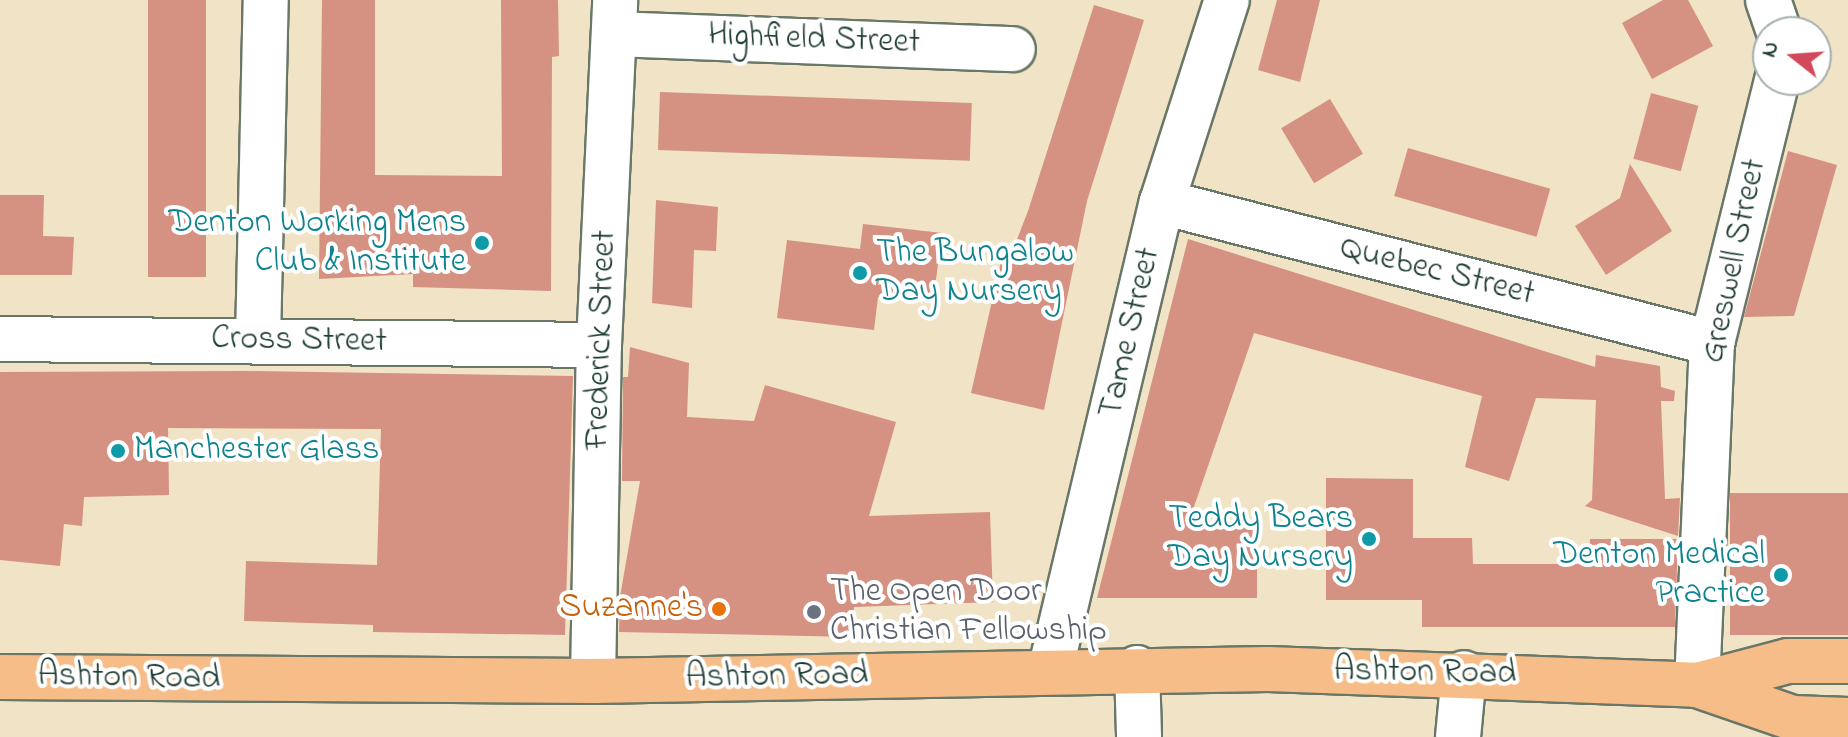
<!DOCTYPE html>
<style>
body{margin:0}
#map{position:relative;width:1848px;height:737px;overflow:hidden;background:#f0e3c6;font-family:"Indie Flower",sans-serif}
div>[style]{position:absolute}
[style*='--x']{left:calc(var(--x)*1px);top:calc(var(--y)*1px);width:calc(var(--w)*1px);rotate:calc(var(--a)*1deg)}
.building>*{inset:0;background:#d59181;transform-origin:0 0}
.roads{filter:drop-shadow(2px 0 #687767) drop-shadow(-2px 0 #687767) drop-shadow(0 2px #687767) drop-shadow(0 -2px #687767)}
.minor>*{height:44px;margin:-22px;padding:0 22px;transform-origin:22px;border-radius:22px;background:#fff}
.highway>*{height:44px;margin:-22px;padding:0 22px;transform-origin:22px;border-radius:22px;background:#f7bd88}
.dots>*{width:22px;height:22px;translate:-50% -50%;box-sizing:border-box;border:4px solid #fff;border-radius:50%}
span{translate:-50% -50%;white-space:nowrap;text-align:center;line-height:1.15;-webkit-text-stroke:8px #fff;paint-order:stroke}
.street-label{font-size:34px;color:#1f3d34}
.culture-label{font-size:34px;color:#0d838f}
.right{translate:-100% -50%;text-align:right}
.left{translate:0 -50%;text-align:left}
.worship-label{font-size:34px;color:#5b616d}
.food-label{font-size:34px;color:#c56008}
.north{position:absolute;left:1752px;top:16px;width:80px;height:80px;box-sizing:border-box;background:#fff;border:2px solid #a5b1ae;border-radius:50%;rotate:287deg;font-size:22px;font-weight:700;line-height:32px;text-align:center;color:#1f3d34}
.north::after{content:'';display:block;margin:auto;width:28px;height:36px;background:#d1495b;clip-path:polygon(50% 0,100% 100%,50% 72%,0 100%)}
</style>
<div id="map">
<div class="building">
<i style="left:148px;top:0;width:58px;height:277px"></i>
<i style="clip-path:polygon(322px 0,375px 0,375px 175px,502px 176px,501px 0,558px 0,559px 56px,552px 57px,551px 291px,413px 287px,413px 274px,319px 279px)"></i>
<i style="clip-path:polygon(1277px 0,1320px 0,1300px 82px,1258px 70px)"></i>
<i style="clip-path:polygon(1663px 0,1688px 0,1713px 46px,1652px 79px,1622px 23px)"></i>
<i style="clip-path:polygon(1094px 5px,1144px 20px,1087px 201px,1044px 410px,971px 393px,1003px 253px,1011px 255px,1028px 211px)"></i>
<i style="left:660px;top:92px;width:312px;height:58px;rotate:2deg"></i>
<i style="left:1651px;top:93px;width:49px;height:68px;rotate:15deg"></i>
<i style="left:1330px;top:99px;width:64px;height:57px;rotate:59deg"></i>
<i style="left:1408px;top:148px;width:148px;height:50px;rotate:16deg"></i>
<i style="clip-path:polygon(1788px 151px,1837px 165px,1794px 316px,1744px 317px)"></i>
<i style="clip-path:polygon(1630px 164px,1672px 231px,1606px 275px,1575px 226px,1620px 198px)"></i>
<i style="clip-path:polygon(0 195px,44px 195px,43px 236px,74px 237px,72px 275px,0 275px)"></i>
<i style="clip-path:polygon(656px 200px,718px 207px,716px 251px,694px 250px,692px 308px,652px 303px)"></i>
<i style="clip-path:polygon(863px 224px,942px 233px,934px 295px,896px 290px,895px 298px,878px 297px,874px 330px,777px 318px,787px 240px,860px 249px)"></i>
<i style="clip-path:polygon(1188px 239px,1595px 367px,1596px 355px,1660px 366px,1661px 387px,1675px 391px,1674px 401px,1661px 401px,1665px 499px,1680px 498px,1678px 536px,1585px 506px,1592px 500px,1596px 400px,1536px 398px,1509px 481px,1465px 467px,1482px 396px,1254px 333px,1188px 524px,1257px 524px,1257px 598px,1097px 598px)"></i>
<i style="clip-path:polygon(630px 347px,689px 363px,687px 417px,754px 421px,765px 385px,896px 422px,869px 516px,990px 512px,993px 602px,854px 607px,852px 637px,619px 632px,620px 597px,640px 481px,622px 481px,623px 377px,628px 377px)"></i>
<i style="clip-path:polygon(246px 371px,573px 376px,565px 635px,373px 632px,373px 625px,244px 621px,246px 561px,377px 565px,381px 429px,168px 428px,169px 495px,84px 497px,82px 526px,64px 524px,60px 566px,0 560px,0 372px)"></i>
<i style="clip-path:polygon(1326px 478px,1413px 479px,1413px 538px,1472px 538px,1473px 564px,1589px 564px,1590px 539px,1678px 539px,1675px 627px,1422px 627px,1422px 600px,1326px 600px)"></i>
<i style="left:1848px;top:493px;width:142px;height:118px;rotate:90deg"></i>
</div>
<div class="roads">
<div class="minor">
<i style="--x:1768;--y:0;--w:34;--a:71"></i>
<i style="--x:616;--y:34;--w:397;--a:2.2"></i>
<i style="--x:1162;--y:202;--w:568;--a:14.38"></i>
<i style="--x:0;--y:339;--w:599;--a:0.57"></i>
<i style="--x:258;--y:340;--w:340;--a:-88.7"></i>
<i style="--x:1137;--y:668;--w:69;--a:88.3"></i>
<i style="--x:1050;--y:671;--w:482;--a:-76.6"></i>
<i style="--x:1162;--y:202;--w:212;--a:-72.2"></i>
<i style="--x:593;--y:681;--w:336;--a:-89"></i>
<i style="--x:599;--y:345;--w:345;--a:-87.3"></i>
<i style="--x:1697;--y:685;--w:342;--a:-87.5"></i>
<i style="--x:1712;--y:343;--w:271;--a:-76.1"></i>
<i style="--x:1458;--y:737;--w:64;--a:-84.6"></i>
</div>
<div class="highway">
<i style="--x:0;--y:677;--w:593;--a:0.39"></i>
<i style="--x:593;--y:681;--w:675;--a:-1.02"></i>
<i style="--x:1268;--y:669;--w:429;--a:2.1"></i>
<i style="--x:1697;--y:685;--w:102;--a:19"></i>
<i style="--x:1793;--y:718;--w:55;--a:2.1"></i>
<i style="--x:1697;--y:685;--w:94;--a:-14.8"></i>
<i style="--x:1788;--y:661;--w:60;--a:0"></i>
</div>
</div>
<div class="dots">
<i style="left:482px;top:243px;background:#0f9aa8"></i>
<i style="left:860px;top:273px;background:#0f9aa8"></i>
<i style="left:118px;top:451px;background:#0f9aa8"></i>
<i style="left:1369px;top:539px;background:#0f9aa8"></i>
<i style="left:1781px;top:575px;background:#0f9aa8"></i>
<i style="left:719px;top:609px;background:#e8710a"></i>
<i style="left:814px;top:612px;background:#6b7280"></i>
</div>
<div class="street-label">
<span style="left:814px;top:40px;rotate:2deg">Highfield Street</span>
<span style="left:1735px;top:261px;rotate:-78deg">Greswell Street</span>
<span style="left:1437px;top:272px;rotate:14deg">Quebec Street</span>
<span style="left:1131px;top:333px;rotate:-77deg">Tame Street</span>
<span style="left:602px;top:340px;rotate:-88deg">Frederick Street</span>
<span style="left:299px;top:341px;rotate:1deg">Cross Street</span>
<span style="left:1425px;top:673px;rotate:1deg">Ashton Road</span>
<span style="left:777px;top:677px;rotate:-1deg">Ashton Road</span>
<span style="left:129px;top:678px;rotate:1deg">Ashton Road</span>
</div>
<div class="culture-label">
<span class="right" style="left:466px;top:243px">Denton Working Mens<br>Club &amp; Institute</span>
<span class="left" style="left:876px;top:273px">The Bungalow<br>Day Nursery</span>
<span class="left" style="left:134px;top:451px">Manchester Glass</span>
<span class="right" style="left:1353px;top:539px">Teddy Bears<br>Day Nursery</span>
<span class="right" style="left:1765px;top:575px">Denton Medical<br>Practice</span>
</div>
<div class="worship-label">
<span class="left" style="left:830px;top:612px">The Open Door<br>Christian Fellowship</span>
</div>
<div class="food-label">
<span class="right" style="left:703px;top:609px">Suzanne's</span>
</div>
<div class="north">N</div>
</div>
